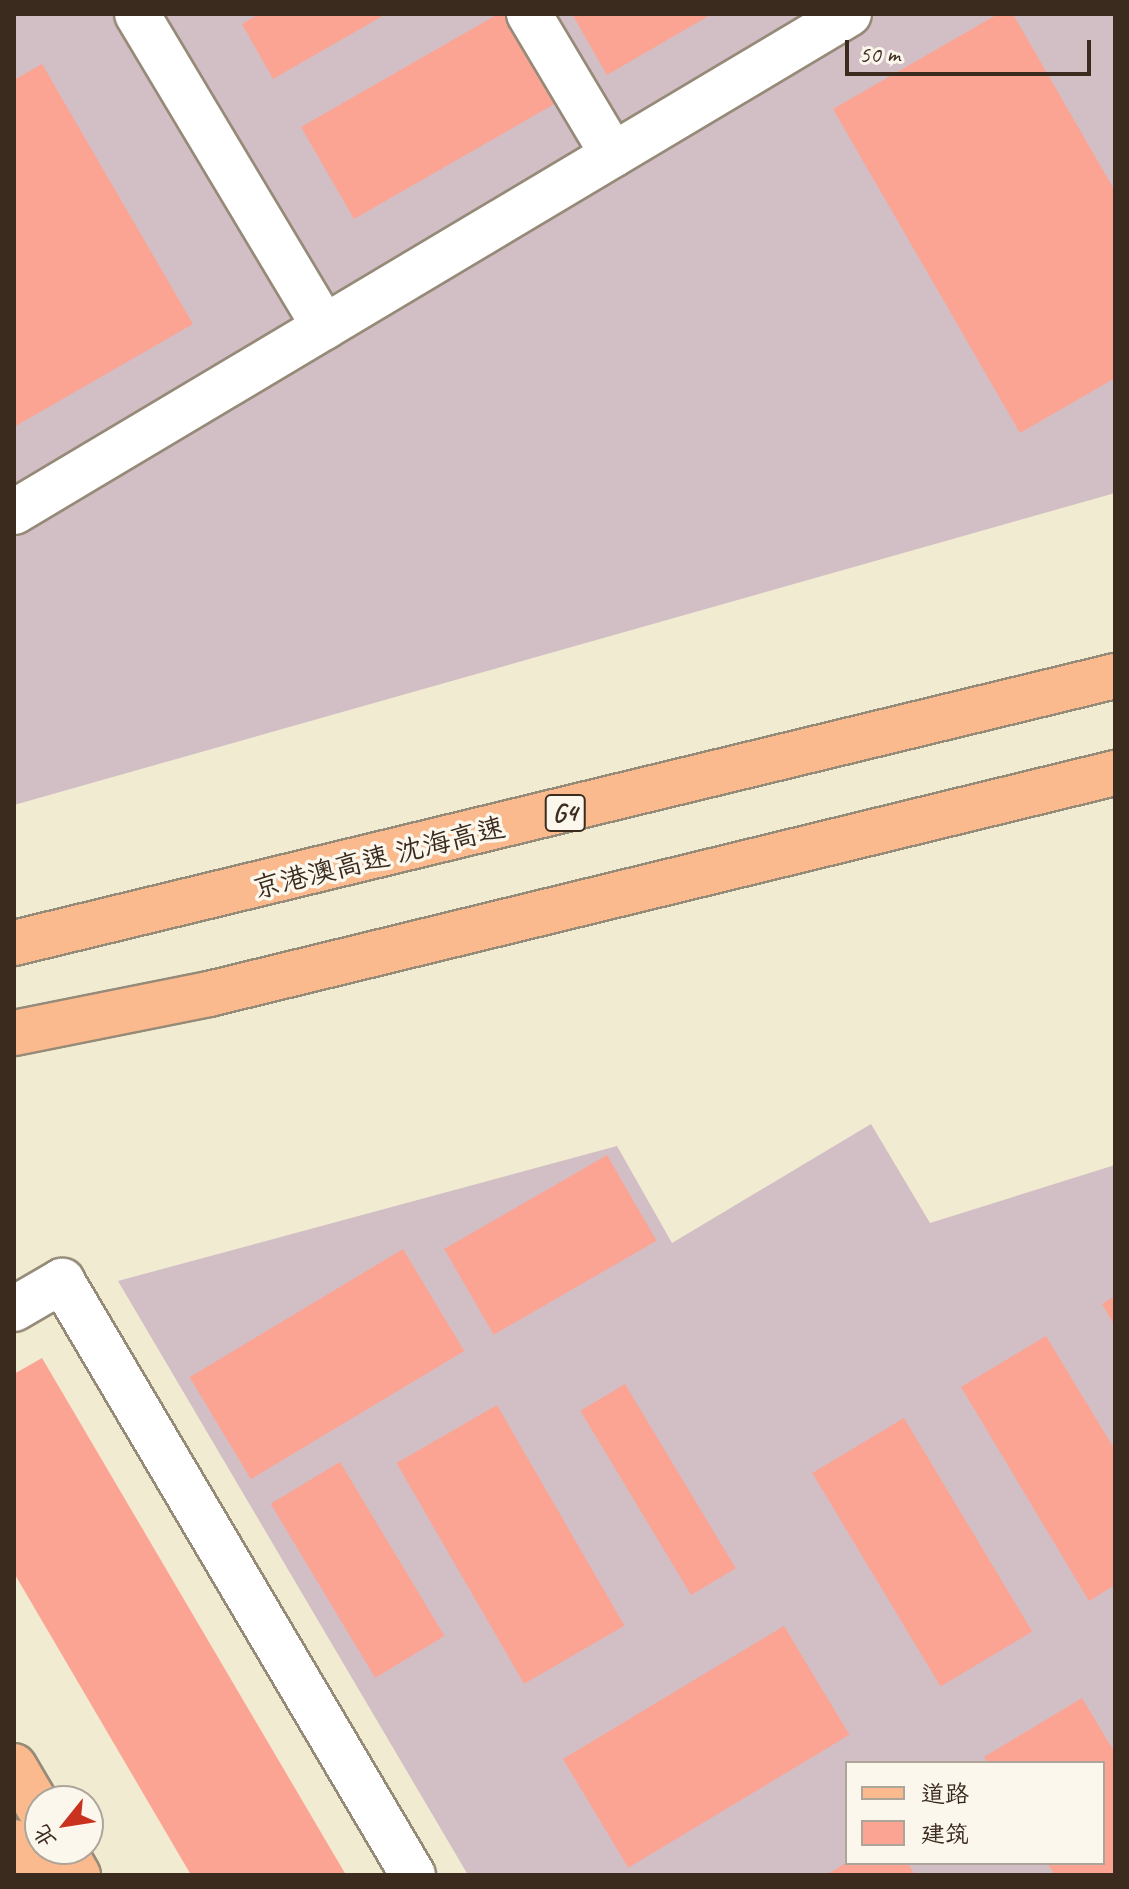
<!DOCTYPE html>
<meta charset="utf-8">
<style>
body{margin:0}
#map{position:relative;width:1129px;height:1889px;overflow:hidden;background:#f1ebd2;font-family:Caveat,"LXGW WenKai TC",sans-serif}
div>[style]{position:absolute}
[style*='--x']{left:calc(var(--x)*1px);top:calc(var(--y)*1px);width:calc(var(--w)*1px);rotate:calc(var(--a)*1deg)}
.industrial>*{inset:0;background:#d2bec5}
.building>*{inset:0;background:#fca494;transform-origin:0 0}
.roads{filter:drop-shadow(2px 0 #968a78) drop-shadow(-2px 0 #968a78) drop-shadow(0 2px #968a78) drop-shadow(0 -2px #968a78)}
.minor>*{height:44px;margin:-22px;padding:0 22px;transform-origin:22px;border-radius:22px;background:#fff}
.major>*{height:44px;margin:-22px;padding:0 22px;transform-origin:22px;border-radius:22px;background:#fbba8d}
.highway>*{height:44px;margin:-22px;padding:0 22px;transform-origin:22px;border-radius:22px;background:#fbba8d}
span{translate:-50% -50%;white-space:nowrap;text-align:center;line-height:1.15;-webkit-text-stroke:7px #fbf7ec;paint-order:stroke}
.shield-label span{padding:2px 6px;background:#fbf7ec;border:2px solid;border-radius:6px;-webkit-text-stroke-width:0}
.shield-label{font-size:26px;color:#3b2a1e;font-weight:700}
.street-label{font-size:28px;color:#3b2a1e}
.frame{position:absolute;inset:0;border:16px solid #3b2a1e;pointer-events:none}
.legend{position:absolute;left:845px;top:1761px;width:260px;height:104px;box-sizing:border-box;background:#fbf7ec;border:2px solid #aea59a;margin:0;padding:10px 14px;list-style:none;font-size:24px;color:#3b2a1e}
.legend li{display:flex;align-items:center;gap:16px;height:40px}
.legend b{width:40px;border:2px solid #aea59a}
.north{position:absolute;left:24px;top:1785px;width:80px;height:80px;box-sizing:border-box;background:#fbf7ec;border:2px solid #aea59a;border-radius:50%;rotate:240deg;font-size:22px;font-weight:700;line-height:32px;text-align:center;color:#3b2a1e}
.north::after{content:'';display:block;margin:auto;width:28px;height:36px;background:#c8321e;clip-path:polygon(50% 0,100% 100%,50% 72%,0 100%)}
.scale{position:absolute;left:845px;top:40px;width:246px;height:36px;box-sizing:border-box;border:4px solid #3b2a1e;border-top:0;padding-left:10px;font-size:24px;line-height:28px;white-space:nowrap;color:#3b2a1e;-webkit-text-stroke:6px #fbf7ec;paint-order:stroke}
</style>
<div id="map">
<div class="industrial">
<i style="clip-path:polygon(14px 14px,1115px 14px,1115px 493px,14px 805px)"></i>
<i style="clip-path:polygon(evenodd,871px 1124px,930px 1223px,1115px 1165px,1115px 1875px,468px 1875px,118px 1281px,617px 1146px,672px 1243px,871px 1124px,847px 1763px,1103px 1763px,1103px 1863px,847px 1863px,847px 1763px)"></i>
</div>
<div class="building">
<i style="clip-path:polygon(259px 14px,386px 14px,273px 79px,242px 24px)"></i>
<i style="clip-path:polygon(498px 14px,514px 14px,563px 99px,354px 219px,301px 127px)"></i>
<i style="clip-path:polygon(572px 14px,712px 14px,607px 75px)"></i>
<i style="clip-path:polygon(998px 14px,1013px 14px,1115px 191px,1115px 378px,1020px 433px,833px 109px)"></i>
<i style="clip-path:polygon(42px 64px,193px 324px,14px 427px,14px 80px)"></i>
<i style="left:607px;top:1155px;width:99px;height:188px;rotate:60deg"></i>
<i style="left:403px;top:1249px;width:119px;height:249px;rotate:59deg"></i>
<i style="clip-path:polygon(1115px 1296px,1115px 1326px,1102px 1304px)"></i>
<i style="clip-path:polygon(1046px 1336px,1115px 1450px,1115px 1585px,1089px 1601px,961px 1387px)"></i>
<i style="clip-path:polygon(42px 1358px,346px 1875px,191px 1875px,14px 1573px,14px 1374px)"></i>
<i style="left:625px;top:1384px;width:215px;height:52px;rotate:59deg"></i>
<i style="left:497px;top:1405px;width:255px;height:116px;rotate:60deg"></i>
<i style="left:904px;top:1418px;width:249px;height:107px;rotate:59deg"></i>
<i style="left:340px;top:1462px;width:203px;height:81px;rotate:59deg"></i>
<i style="left:784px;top:1626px;width:127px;height:258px;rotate:59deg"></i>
<i style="clip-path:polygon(1082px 1698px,1115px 1753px,1115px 1875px,1055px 1875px,1047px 1863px,1103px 1863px,1103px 1763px,988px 1763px,984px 1757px)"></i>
<i style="clip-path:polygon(846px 1863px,908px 1863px,915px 1875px,826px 1875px)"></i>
</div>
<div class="roads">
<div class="minor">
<i style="--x:137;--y:14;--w:365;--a:59.1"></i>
<i style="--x:529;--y:14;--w:164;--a:59.2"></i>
<i style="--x:14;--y:512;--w:972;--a:-30.81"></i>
<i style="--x:14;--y:1309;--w:56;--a:-30.3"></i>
<i style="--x:62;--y:1281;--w:690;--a:59.42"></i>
</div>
<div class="major">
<i style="--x:14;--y:1766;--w:51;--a:59.4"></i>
<i style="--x:14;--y:1842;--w:38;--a:60"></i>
<i style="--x:63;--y:1849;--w:30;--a:60"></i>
</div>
<div class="highway">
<i style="--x:14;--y:943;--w:1133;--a:-13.63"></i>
<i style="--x:14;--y:1033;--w:199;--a:-11.3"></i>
<i style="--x:209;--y:994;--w:933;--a:-13.71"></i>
</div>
</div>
<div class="shield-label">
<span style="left:565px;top:813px">G4</span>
</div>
<div class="street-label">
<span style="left:379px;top:858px;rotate:-14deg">京港澳高速 沈海高速</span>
</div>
<div class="frame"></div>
<ul class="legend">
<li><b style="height:10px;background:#fbba8d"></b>道路</li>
<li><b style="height:22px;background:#fca494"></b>建筑</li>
</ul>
<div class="north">北</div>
<div class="scale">50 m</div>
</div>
